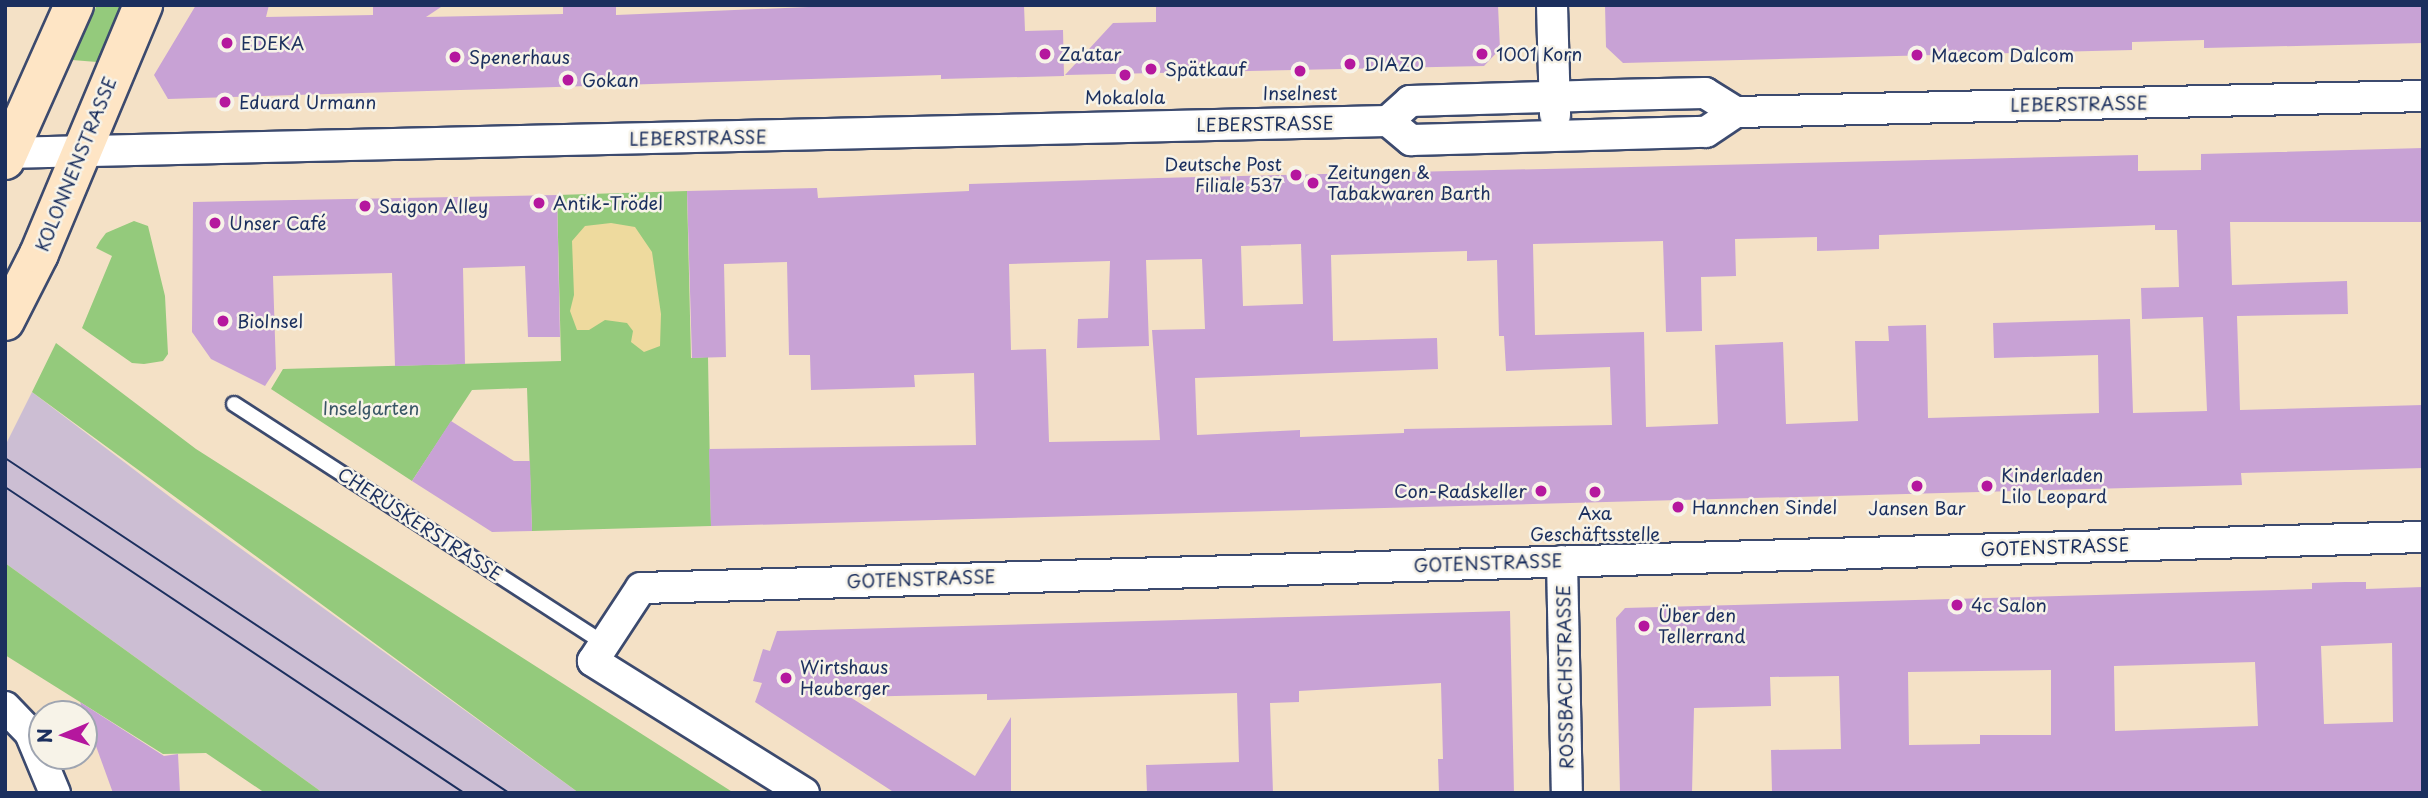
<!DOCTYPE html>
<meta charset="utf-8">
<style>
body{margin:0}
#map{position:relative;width:2428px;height:798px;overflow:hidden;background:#f4e1c6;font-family:"Playpen Sans",sans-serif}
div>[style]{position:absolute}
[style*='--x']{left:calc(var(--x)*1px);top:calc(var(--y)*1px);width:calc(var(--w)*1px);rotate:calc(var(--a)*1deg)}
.industrial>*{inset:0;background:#ccbed3}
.green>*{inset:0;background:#94ca7c}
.sand>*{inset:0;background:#eeda9e}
.building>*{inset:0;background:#c8a2d5}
.roads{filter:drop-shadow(2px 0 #3c4a6e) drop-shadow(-2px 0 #3c4a6e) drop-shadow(0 2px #3c4a6e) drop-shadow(0 -2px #3c4a6e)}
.service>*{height:14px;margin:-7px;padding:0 7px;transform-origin:7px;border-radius:7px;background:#fff}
.minor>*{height:30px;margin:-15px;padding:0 15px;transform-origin:15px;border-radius:15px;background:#fff}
.secondary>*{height:38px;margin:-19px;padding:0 19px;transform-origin:19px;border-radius:19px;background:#fee5c5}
.tram>*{height:2px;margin:-1px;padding:0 1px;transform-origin:1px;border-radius:1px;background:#1b2f5e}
.dots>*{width:19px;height:19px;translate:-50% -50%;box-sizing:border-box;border:4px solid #f7f3e8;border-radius:50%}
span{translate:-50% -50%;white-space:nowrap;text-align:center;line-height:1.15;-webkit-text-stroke:5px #f7f3e8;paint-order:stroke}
.poi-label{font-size:18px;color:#1b2f5e}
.left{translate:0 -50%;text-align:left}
.right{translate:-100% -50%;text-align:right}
.street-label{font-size:18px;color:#1b2f5e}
.park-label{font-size:18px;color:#395666}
.frame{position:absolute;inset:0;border:7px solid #1b2f5e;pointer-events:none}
.north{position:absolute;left:28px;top:700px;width:70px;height:70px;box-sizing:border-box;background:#f7f3e8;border:2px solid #9fa5b1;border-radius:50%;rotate:268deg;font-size:19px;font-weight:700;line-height:28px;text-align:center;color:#1b2f5e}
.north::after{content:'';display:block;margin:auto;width:24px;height:32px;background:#b5179e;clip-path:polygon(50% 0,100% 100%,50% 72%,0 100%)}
</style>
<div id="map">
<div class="industrial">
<i style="clip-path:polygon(32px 392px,178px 503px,579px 793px,323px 793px,5px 563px,5px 446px)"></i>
</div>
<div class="green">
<i style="clip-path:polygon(97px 5px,121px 5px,97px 62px,72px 60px)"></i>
<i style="clip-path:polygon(687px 191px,691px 358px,708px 357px,711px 526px,532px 531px,527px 388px,472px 390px,412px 481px,271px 389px,283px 369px,561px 361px,557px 195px)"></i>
<i style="clip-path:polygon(134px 221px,148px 226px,165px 296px,168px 354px,163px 361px,144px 364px,132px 363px,82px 328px,112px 256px,96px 248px,100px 241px,106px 233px)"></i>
<i style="clip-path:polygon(56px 343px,196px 449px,734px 793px,579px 793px,32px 392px)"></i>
<i style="clip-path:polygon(5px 563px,323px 793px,265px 793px,206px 753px,163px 754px,5px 655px)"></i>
</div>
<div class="sand">
<i style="clip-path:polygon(611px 223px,635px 227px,652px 252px,661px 314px,660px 346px,644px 352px,631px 342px,633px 331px,627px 323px,605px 320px,589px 330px,577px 330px,570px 311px,574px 295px,572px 241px,585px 226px)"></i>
</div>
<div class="building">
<i style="clip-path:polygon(196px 5px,269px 5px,266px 17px,373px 15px,373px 5px,444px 5px,426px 17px,563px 14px,563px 5px,616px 5px,616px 15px,855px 5px,1024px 5px,1025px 31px,1063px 30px,1064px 76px,941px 79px,941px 75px,168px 99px,154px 75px)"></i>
<i style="clip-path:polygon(1156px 5px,1498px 5px,1500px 49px,1484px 66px,1065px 75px,1113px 23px,1156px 22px)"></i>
<i style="clip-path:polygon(1605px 5px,2423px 5px,2423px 43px,2204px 48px,2204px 40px,2132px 42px,2132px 50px,1623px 63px,1606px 47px)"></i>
<i style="clip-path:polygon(evenodd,2423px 148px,2423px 222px,2230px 222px,2232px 285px,2347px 281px,2348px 314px,2237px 316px,2240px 410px,2423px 405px,2423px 468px,2241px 473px,2242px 485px,711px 526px,709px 449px,976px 445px,974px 373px,914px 375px,915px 387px,811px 390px,810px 355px,789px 355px,787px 262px,724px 264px,726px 357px,692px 358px,687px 191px,817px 188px,818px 198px,969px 191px,969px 184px,1158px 178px,2138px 155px,2138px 171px,2201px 170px,2201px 154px,2423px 148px,2155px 225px,2155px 230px,2177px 230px,2179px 287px,2141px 288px,2142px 319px,2203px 317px,2207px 411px,2133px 413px,2130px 319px,1993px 323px,1994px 358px,2098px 355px,2099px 413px,1928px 418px,1926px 325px,1888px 326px,1889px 341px,1855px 341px,1858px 421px,1786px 424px,1783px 342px,1715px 345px,1718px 424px,1646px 427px,1644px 332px,1535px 335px,1533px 244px,1663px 241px,1666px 332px,1702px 331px,1701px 277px,1736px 276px,1735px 239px,1817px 237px,1817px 251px,1879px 249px,1879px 235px,2155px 225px,2423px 148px,1301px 244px,1303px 304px,1243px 306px,1241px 246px,1301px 244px,2423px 148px,1467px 251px,1467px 261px,1497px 260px,1499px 336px,1504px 336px,1506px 371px,1610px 367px,1612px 425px,1404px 429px,1404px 433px,1300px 437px,1300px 430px,1197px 435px,1195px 378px,1438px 369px,1437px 338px,1333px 341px,1331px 255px,1467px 251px,2423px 148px,1202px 259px,1205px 329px,1152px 330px,1160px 440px,1049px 442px,1046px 349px,1011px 350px,1009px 264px,1110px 261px,1108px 318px,1078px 319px,1077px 348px,1149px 346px,1146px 260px,1202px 259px)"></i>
<i style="clip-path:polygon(557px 195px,560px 337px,528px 337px,525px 266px,463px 268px,465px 364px,395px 366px,392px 273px,273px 276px,276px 369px,265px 386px,211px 359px,192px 332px,193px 202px)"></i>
<i style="clip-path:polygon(451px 421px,514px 461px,530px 461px,532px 531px,492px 532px,412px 481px)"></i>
<i style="clip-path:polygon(evenodd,2345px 582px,2366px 582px,2366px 589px,2423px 587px,2422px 791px,1772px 793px,1771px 750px,1841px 749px,1839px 676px,1770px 677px,1771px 706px,1694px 708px,1692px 793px,1620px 793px,1616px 618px,1625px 608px,2312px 589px,2312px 583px,2345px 582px,2392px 643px,2393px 722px,2324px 724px,2321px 646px,2392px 643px,2345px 582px,2255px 662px,2258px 726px,2115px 731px,2114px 666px,2255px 662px,2345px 582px,2051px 670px,2051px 735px,1980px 735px,1980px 744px,1909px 745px,1908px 672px,2051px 670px)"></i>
<i style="clip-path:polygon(1510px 611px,1514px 793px,1439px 793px,1438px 759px,1443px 759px,1441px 683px,1299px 691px,1299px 702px,1270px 703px,1273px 793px,1147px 793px,1146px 765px,1239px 762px,1237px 693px,987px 700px,987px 694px,850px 697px,975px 776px,1011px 717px,1011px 793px,895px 793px,755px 702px,762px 683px,753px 681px,763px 649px,770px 651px,777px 631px)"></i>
<i style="clip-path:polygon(80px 702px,164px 756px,178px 754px,180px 793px,113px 793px)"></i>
</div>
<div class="roads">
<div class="service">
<i style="--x:234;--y:404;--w:442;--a:32.9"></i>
</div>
<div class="minor">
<i style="--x:1552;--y:5;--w:110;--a:88.4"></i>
<i style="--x:1388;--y:121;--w:30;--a:-42"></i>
<i style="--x:1410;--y:101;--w:204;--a:-1.7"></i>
<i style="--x:1614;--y:95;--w:91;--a:-1.3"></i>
<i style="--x:1705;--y:93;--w:36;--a:32"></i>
<i style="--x:5;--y:153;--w:1383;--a:-1.33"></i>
<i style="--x:1388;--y:121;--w:30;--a:40"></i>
<i style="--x:1411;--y:140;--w:295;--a:-1.6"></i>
<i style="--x:1706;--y:132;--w:36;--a:-34"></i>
<i style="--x:1736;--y:112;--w:687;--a:-1.33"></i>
<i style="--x:1562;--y:561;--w:232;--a:88.8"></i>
<i style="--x:5;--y:707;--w:36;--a:46"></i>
<i style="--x:30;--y:733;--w:65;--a:67.4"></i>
<i style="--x:804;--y:793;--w:249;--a:-148"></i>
<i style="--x:593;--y:661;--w:87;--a:-56.7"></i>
<i style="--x:641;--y:588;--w:1783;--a:-1.64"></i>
</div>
<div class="secondary">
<i style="--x:5;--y:160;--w:170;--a:-66"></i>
<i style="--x:5;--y:321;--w:75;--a:-63.1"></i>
<i style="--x:39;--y:254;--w:270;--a:-67.3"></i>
</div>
</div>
<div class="tram">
<i style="--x:5;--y:458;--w:605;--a:33.61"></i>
<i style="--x:5;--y:487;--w:552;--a:33.69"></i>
</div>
<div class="dots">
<i style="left:227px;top:43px;background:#b5179e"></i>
<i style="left:1045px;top:54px;background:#b5179e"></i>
<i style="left:1482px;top:54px;background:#b5179e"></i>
<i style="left:1917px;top:55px;background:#b5179e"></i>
<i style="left:455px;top:57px;background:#b5179e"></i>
<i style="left:1350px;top:64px;background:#b5179e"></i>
<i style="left:1151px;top:69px;background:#b5179e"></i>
<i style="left:1300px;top:71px;background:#b5179e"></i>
<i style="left:1125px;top:75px;background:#b5179e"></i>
<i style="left:568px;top:80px;background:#b5179e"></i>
<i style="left:225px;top:102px;background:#b5179e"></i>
<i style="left:1296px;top:175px;background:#b5179e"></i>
<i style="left:1313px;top:183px;background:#b5179e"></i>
<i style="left:539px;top:203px;background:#b5179e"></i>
<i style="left:365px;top:206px;background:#b5179e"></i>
<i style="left:215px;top:223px;background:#b5179e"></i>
<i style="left:223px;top:321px;background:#b5179e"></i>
<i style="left:1917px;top:486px;background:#b5179e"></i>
<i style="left:1987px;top:486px;background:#b5179e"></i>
<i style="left:1541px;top:491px;background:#b5179e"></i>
<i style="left:1595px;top:492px;background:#b5179e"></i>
<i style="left:1678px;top:507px;background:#b5179e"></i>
<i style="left:1957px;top:605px;background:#b5179e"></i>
<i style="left:1644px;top:626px;background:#b5179e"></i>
<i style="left:786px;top:678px;background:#b5179e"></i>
</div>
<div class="poi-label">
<span class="left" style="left:241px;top:43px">EDEKA</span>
<span class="left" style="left:1059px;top:54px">Za'atar</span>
<span class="left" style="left:1496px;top:54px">1001 Korn</span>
<span class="left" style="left:1931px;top:55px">Maecom Dalcom</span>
<span class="left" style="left:469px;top:57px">Spenerhaus</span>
<span class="left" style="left:1364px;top:64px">DIAZO</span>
<span class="left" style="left:1165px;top:69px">Spätkauf</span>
<span class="left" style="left:582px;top:80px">Gokan</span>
<span style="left:1300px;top:93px">Inselnest</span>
<span style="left:1125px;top:97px">Mokalola</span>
<span class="left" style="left:239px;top:102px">Eduard Urmann</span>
<span class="right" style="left:1282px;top:175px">Deutsche Post<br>Filiale 537</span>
<span class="left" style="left:1327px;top:183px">Zeitungen &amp;<br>Tabakwaren Barth</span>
<span class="left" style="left:553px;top:203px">Antik-Trödel</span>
<span class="left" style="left:379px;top:206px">Saigon Alley</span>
<span class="left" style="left:229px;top:223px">Unser Café</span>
<span class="left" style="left:237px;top:321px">BioInsel</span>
<span class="left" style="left:2001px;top:486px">Kinderladen<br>Lilo Leopard</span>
<span class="right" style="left:1527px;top:491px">Con-Radskeller</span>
<span class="left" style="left:1692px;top:507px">Hannchen Sindel</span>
<span style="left:1917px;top:508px">Jansen Bar</span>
<span style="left:1595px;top:524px">Axa<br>Geschäftsstelle</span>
<span class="left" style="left:1971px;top:605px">4c Salon</span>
<span class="left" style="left:1658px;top:626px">Über den<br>Tellerrand</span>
<span class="left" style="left:800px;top:678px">Wirtshaus<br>Heuberger</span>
</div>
<div class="street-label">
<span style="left:2079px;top:104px;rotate:-1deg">LEBERSTRASSE</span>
<span style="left:1265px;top:124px;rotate:-1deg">LEBERSTRASSE</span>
<span style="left:698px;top:138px;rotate:-1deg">LEBERSTRASSE</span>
<span style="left:76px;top:164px;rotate:-68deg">KOLONNENSTRASSE</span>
<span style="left:420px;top:524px;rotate:33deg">CHERUSKERSTRASSE</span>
<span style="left:2055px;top:547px;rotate:-2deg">GOTENSTRASSE</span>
<span style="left:1488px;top:563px;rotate:-2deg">GOTENSTRASSE</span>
<span style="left:921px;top:579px;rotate:-2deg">GOTENSTRASSE</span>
<span style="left:1565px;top:677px;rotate:-91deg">ROSSBACHSTRASSE</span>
</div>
<div class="park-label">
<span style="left:371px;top:408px">Inselgarten</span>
</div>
<div class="frame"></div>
<div class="north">N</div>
</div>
